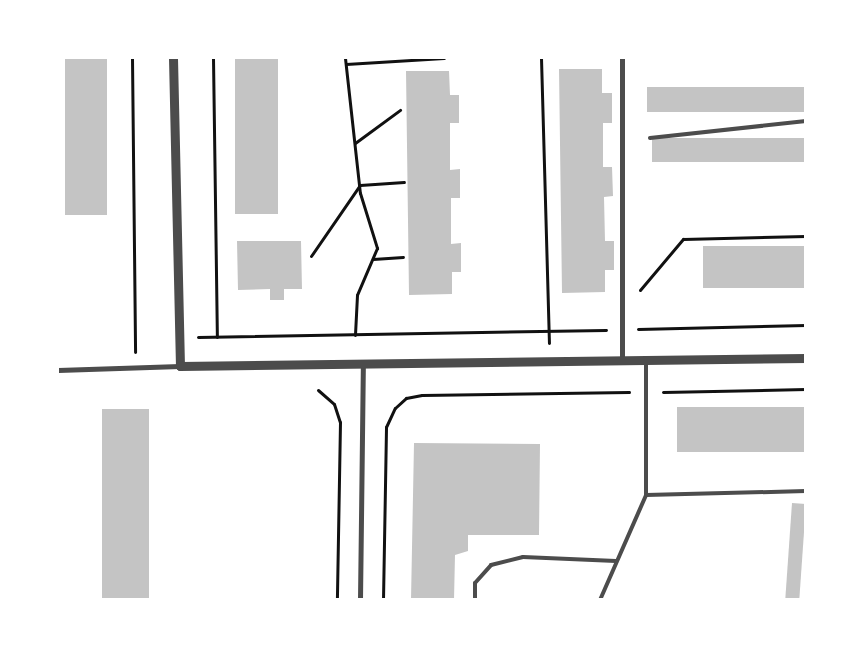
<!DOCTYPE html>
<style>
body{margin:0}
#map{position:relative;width:863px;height:657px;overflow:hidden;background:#fff;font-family:Roboto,sans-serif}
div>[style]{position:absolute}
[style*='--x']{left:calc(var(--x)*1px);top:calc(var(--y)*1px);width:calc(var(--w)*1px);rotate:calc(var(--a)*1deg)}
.building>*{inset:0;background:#c4c4c4;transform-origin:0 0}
.path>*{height:3px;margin:-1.5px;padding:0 1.5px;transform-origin:1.5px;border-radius:1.5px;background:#111}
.service>*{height:4px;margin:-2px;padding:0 2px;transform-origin:2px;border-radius:2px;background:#4c4c4c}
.minor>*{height:5px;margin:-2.5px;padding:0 2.5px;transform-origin:2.5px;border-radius:2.5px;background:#4c4c4c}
.tertiary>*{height:9px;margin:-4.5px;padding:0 4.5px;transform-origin:4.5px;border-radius:4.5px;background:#4c4c4c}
span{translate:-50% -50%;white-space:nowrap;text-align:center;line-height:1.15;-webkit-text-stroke:5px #fff;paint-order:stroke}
.frame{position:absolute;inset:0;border:59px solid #fff;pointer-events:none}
</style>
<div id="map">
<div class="building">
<i style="left:65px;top:58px;width:42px;height:157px"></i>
<i style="left:235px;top:58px;width:43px;height:156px"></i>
<i style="clip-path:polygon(559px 69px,602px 69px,602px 93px,612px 93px,612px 123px,603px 123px,603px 167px,612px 167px,613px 196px,604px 197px,605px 241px,614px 241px,614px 270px,605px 270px,605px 292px,562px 293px)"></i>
<i style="clip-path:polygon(406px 71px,449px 71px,450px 95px,459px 95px,459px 123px,450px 123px,450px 170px,460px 169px,460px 198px,451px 198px,451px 244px,461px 243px,461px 272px,452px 272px,452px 294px,409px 295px)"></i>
<i style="left:806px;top:87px;width:25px;height:159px;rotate:90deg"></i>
<i style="left:806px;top:138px;width:24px;height:154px;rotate:90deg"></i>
<i style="clip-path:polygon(237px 241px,301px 241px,302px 289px,284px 289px,284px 300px,270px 300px,270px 289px,238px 290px)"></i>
<i style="left:806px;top:246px;width:42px;height:103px;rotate:90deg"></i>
<i style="left:806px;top:407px;width:45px;height:129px;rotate:90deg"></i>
<i style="left:102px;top:409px;width:47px;height:191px"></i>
<i style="clip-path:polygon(414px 443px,540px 444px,539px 535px,468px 535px,468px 551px,455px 555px,454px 600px,411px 600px)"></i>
<i style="left:792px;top:503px;width:14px;height:97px;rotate:4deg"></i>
</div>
<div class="path">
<i style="--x:132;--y:58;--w:294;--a:89.4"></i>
<i style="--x:213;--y:58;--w:279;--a:89.2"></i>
<i style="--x:345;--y:58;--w:136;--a:83.7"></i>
<i style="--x:360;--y:193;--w:58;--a:72.8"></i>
<i style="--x:377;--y:248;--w:51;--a:113.1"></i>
<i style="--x:357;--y:295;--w:40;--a:92.9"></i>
<i style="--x:541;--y:58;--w:285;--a:88.4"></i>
<i style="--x:346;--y:64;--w:98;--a:-3.5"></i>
<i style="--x:355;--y:143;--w:56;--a:-36.3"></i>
<i style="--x:311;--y:256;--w:86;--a:-55.4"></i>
<i style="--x:360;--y:185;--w:44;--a:-3.9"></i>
<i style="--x:373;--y:259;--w:30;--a:-4"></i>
<i style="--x:640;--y:290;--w:67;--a:-49.9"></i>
<i style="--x:683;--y:239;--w:123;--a:-1.4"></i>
<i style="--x:638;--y:329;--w:168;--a:-1.4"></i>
<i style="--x:198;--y:337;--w:408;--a:-1"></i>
<i style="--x:318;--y:390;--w:21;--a:41"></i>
<i style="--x:334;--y:404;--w:19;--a:72"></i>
<i style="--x:340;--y:422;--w:178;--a:91"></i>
<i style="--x:663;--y:392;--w:143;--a:-1.2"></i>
<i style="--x:383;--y:600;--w:173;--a:-89"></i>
<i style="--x:386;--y:427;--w:21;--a:-65"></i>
<i style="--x:395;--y:408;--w:15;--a:-42"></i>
<i style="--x:406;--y:398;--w:16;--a:-11"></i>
<i style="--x:422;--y:395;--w:207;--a:-0.8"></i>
</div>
<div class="service">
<i style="--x:650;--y:138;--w:157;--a:-6.2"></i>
<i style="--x:646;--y:495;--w:160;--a:-1.4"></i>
<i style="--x:475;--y:600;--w:17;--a:-90"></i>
<i style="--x:475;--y:583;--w:24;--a:-48"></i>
<i style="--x:491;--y:565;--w:33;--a:-14"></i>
<i style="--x:523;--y:557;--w:93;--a:2.5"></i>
<i style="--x:600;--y:600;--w:115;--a:-66.3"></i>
<i style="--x:646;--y:495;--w:135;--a:-90"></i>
</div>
<div class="minor">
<i style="--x:622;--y:360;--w:302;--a:-90"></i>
<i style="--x:58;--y:370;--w:122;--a:-1.9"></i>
<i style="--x:360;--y:600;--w:236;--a:-89.3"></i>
</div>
<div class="tertiary">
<i style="--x:173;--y:58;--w:308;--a:88.7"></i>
<i style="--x:180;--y:366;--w:626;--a:-0.73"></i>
</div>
<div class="frame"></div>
</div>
